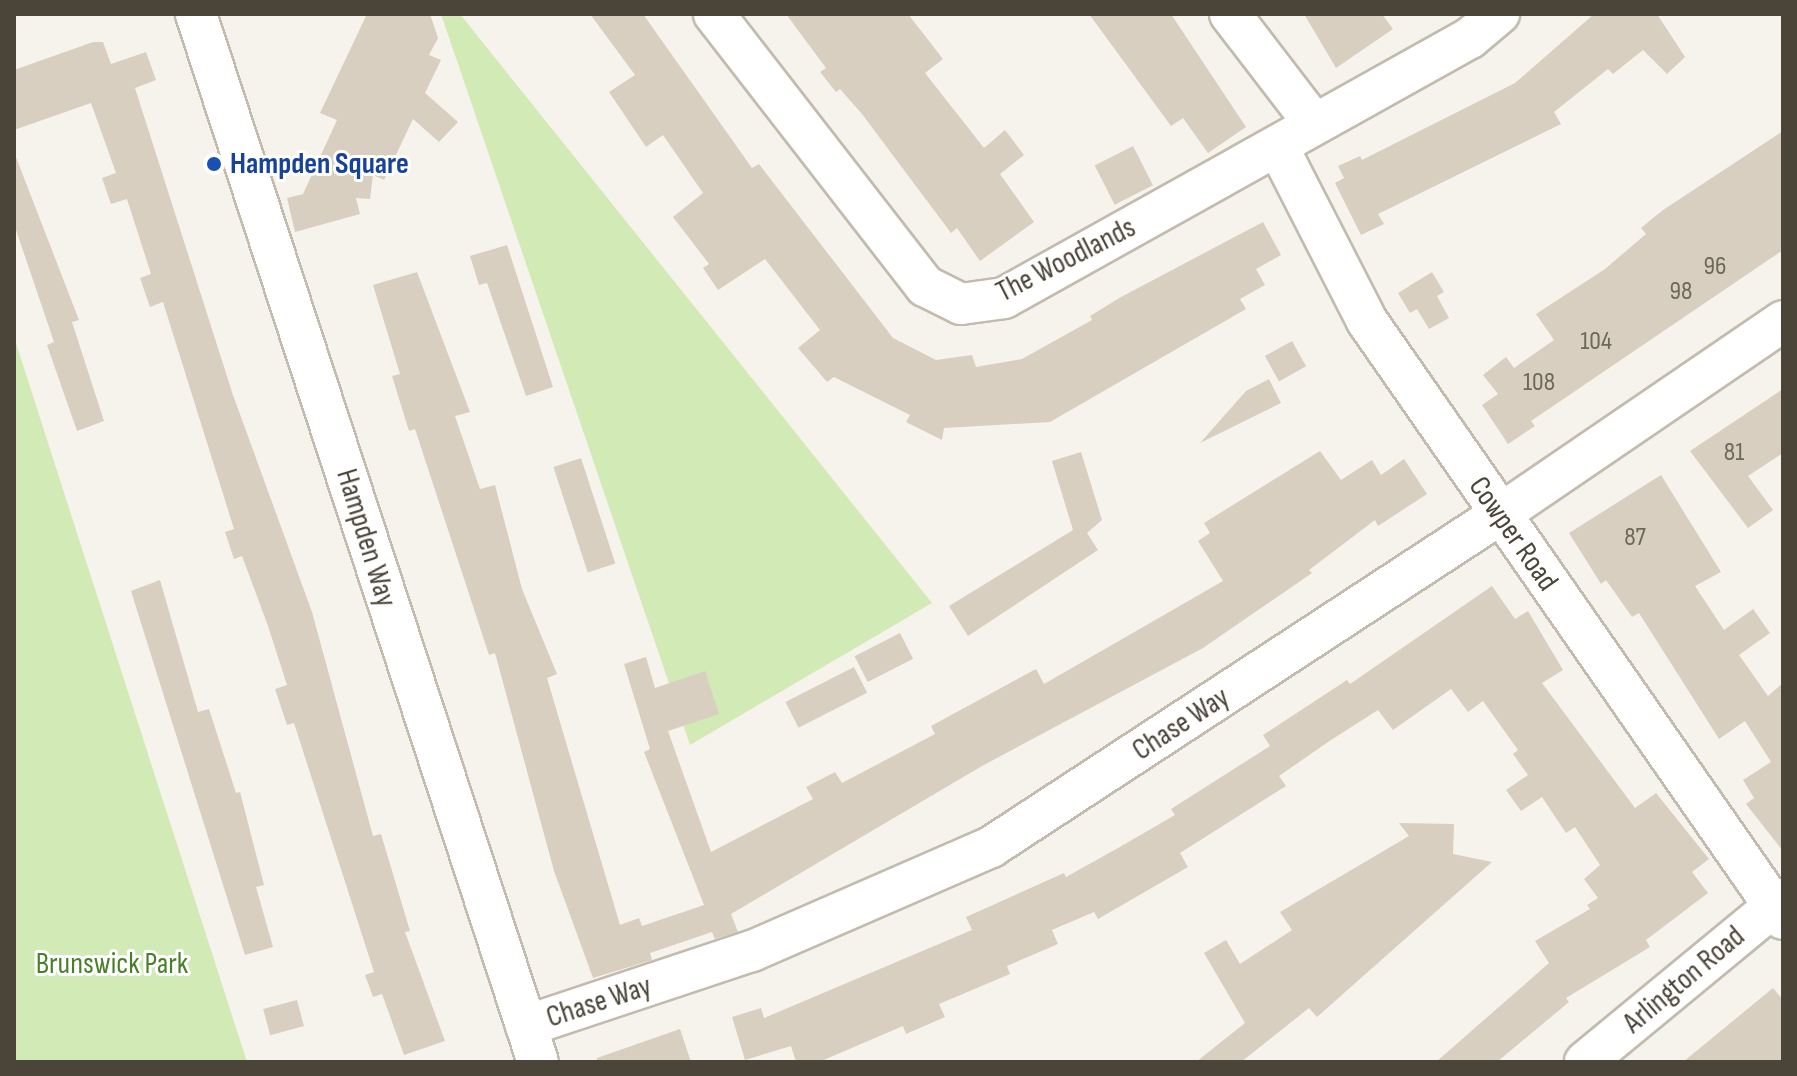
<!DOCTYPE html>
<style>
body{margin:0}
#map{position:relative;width:1797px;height:1076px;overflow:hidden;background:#f6f3ec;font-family:"Sofia Sans Condensed",sans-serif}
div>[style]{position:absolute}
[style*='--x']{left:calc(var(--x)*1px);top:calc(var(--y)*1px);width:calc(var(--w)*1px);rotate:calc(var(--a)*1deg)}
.green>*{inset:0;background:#d2eab5}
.building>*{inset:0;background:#d8cfc1;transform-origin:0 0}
.roads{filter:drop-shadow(2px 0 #c2bbae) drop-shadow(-2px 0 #c2bbae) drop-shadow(0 2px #c2bbae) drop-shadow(0 -2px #c2bbae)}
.minor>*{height:40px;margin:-20px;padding:0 20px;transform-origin:20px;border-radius:20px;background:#fff}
.dots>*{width:22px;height:22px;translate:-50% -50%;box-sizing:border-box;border:4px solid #fff;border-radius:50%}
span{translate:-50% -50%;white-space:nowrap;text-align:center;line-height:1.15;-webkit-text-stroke:6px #fff;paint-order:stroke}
.number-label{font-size:26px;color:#6e675b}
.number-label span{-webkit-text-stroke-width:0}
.transit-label{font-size:30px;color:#164399;font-weight:700}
.left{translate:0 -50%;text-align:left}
.street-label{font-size:30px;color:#4b4439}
.park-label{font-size:30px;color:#4a7f2a}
.frame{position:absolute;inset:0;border:16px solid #4b4439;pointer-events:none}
</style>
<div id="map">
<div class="green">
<i style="clip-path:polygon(441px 14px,460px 14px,932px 603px,690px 745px)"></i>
<i style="clip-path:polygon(14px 337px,247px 1062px,14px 1062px)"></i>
</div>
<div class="building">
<i style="clip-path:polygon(367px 14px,430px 14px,438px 38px,429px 55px,441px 60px,425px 93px,458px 122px,439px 142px,413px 119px,384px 180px,373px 175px,370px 199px,356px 198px,360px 214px,295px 232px,287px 198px,303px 194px,337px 120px,320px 113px)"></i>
<i style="clip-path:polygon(590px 14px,643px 14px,752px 168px,759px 164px,893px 338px,936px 360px,972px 355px,976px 367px,1022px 359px,1092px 320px,1090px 316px,1121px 297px,1263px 222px,1281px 255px,1256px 269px,1265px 285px,1240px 299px,1246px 309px,1050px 422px,944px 428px,942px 440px,906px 422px,910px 415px,834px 377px,827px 382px,798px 348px,820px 330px,765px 259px,718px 290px,703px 268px,709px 264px,673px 217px,703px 193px,663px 135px,646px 147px,609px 92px,635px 75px)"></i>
<i style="clip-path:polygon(786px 14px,908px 14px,943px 59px,925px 73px,984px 148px,1005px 130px,1024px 155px,1000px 174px,1034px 222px,980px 261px,957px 228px,951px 233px,862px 114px,840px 89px,836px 92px,820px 72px,826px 68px)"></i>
<i style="clip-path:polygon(1089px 14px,1171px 14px,1246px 127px,1208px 153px,1183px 118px,1171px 126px)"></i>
<i style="clip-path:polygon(1304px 14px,1382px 14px,1393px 29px,1336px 68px)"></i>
<i style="clip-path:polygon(1594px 14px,1657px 14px,1685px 57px,1667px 74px,1643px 50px,1613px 74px,1608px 69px,1554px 112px,1561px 124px,1378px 214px,1384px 224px,1361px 235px,1335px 183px,1344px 178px,1338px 166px,1360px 156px,1362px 160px,1515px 83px)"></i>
<i style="clip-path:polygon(93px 42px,103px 42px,111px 64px,146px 52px,156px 80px,135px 88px,233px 395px,312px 612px,373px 836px,381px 834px,410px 931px,405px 932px,445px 1041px,404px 1055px,382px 994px,373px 997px,365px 975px,374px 972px,294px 723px,287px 725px,275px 689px,287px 685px,268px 626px,242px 556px,234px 559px,225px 532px,234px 529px,163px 302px,150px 307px,140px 278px,151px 274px,127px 199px,111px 204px,102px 178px,116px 173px,91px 103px,14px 130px,14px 70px)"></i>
<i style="clip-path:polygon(1783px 131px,1783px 250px,1531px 421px,1535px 426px,1508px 444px,1482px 405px,1498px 394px,1483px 375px,1506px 357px,1514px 368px,1554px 340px,1536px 314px,1605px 269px,1646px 234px,1641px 228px,1663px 210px)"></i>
<i style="left:1133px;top:146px;width:44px;height:43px;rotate:63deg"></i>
<i style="clip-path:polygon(14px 152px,79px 320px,72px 322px,104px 421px,77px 431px,47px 345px,54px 342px,14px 224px)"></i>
<i style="clip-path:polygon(507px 245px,553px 387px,526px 396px,487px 283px,479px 285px,470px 256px)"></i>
<i style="clip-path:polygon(417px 272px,470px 412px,455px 416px,480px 489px,495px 485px,522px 589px,557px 674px,547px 678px,620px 925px,639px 918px,642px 926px,704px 905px,644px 752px,650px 749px,624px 664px,646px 657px,655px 688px,705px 671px,719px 714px,668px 731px,711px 852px,813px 799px,806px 787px,835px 772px,842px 783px,935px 734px,931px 726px,1036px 669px,1044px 684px,1223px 581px,1198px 541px,1210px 533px,1204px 523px,1320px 451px,1341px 480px,1372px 460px,1381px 475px,1404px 459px,1427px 494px,1378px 526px,1375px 520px,1309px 570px,1312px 573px,1203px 648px,982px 766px,731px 914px,738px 932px,715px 939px,712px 932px,650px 953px,652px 960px,593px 978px,554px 871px,495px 653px,489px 655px,415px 429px,409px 431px,392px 376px,400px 374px,373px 285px)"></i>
<i style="clip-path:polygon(1432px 272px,1444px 292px,1437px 296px,1449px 318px,1429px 329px,1417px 309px,1410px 313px,1398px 293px)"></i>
<i style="left:1292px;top:341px;width:29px;height:31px;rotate:61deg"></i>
<i style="clip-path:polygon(1269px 379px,1281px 403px,1200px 443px,1246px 391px)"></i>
<i style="clip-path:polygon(1783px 389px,1783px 453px,1748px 476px,1773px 510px,1748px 528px,1690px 451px)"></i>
<i style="clip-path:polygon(1081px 452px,1102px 520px,1087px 533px,1098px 550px,968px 636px,949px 606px,1073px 530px,1052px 461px)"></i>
<i style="left:581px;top:458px;width:111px;height:29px;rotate:72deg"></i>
<i style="clip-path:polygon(1661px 475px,1721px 572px,1695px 586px,1724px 630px,1753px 609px,1770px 633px,1739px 655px,1768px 696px,1783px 683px,1783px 851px,1746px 804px,1754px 798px,1743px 780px,1771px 762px,1745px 721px,1719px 739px,1639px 613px,1632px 617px,1606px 580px,1601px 584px,1569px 533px)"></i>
<i style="clip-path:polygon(160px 580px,198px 712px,209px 709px,236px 793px,240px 792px,264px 885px,256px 887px,273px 947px,245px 955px,131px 591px)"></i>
<i style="clip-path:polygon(1492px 586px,1515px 619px,1528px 611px,1563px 670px,1542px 683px,1635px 808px,1656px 793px,1709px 859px,1692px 872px,1708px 893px,1646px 940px,1650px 947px,1566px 998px,1569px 1002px,1497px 1062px,1436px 1062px,1549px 963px,1535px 941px,1590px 909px,1587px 905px,1598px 898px,1584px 879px,1600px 865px,1575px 827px,1566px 833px,1542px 797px,1521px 811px,1506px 790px,1528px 775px,1513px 754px,1518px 750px,1483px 701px,1468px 712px,1451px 689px,1393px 730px,1378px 710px,1328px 742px,1279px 776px,1286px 786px,1180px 853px,1188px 867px,1098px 919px,1094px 912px,1052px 930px,1058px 944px,1007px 966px,1010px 974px,939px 1004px,945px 1017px,906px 1034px,903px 1026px,819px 1062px,796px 1062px,791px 1046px,745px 1060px,732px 1017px,761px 1008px,764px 1018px,972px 930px,966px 917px,1064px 873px,1066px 877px,1118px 848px,1175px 815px,1171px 809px,1270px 746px,1263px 735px,1347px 680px,1350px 684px)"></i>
<i style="left:900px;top:633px;width:29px;height:51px;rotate:63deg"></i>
<i style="left:854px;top:667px;width:29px;height:77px;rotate:63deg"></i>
<i style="clip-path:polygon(1399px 823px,1454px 824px,1453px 854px,1492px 862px,1317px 1017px,1309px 1008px,1241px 1062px,1196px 1062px,1245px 1023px,1204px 953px,1226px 940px,1240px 964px,1292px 930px,1280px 912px,1409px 836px)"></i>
<i style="clip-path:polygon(1773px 988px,1783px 1000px,1783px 1062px,1683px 1062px)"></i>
<i style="left:297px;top:1000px;width:27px;height:35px;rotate:75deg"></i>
<i style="clip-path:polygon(680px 1029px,691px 1062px,597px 1062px,597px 1058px)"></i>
</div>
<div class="roads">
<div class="minor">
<i style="--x:196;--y:14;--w:1102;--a:71.93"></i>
<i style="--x:714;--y:14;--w:344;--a:52.2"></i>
<i style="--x:925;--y:286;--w:40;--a:26.6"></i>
<i style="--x:961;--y:304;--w:43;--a:-7.9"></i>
<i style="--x:1004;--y:298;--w:534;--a:-29.16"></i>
<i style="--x:1470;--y:38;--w:38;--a:-40"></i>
<i style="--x:1230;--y:14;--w:136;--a:52.5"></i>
<i style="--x:1278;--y:147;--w:195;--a:62.9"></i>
<i style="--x:1367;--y:321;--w:728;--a:55.18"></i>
<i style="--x:526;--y:1026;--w:238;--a:-18.4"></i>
<i style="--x:752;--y:951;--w:261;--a:-23.5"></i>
<i style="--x:991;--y:847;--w:607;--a:-33.17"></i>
<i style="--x:1499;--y:515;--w:344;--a:-34.3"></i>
<i style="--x:1585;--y:1062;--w:256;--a:-39.5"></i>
</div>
</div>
<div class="dots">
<i style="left:214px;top:164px;background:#1a4fb4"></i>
</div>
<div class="number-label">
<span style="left:1715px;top:267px">96</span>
<span style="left:1681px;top:292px">98</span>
<span style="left:1596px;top:342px">104</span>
<span style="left:1539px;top:383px">108</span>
<span style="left:1734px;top:453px">81</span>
<span style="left:1635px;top:538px">87</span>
</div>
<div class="transit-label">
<span class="left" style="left:230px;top:164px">Hampden Square</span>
</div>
<div class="street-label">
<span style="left:1066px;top:260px;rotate:-27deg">The Woodlands</span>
<span style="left:1513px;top:534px;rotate:55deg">Cowper Road</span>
<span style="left:366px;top:538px;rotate:73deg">Hampden Way</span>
<span style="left:1181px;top:724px;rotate:-33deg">Chase Way</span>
<span style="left:1684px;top:980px;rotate:-40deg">Arlington Road</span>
<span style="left:599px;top:1002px;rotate:-18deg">Chase Way</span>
</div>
<div class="park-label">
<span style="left:112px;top:964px">Brunswick Park</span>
</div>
<div class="frame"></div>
</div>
